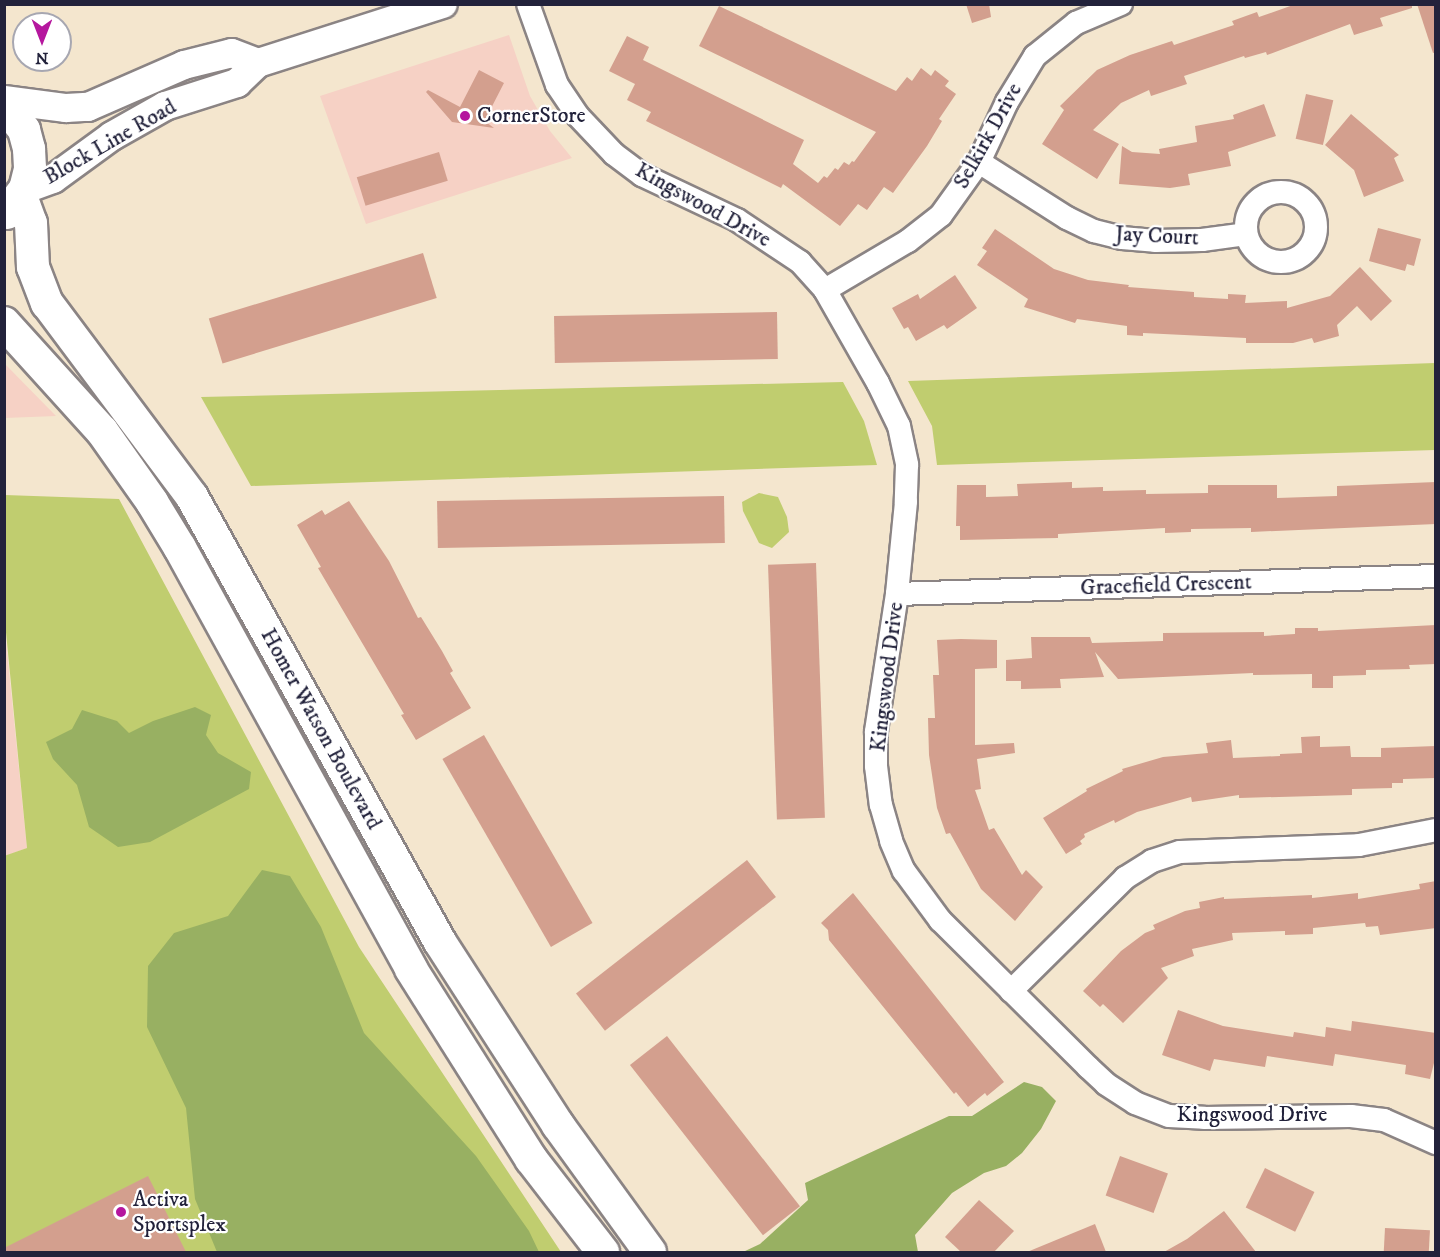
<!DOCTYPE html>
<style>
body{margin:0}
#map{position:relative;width:1440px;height:1257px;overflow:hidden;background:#f4e6ce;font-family:"IM FELL DW Pica",serif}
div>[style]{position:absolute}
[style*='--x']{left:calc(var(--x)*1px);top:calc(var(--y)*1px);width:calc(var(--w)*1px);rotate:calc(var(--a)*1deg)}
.built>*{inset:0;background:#f6d1c5}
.green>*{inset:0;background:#c0cd6f}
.forest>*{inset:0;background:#98b062}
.building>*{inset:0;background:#d39f8e;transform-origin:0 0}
.roads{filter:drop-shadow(2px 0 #8b8484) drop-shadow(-2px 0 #8b8484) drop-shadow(0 2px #8b8484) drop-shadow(0 -2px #8b8484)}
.minor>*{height:22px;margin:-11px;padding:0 11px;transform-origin:11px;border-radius:11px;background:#fff}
.minor>.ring{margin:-11px;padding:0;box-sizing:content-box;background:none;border:22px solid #fff;border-radius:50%}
.tertiary>*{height:28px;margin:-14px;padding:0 14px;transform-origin:14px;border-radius:14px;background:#fff}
.secondary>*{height:32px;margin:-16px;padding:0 16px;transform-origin:16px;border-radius:16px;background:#fff}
.dots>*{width:16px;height:16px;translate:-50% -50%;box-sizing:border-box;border:3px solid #fff;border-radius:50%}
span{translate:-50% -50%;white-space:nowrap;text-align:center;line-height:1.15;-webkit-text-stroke:4.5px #fff;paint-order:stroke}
.poi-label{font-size:22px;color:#22223b}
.left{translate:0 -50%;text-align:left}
.street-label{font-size:22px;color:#22223b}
.frame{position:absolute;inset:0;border:6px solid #22223b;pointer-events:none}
.north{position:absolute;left:12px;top:12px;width:60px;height:60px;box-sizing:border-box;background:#fff;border:2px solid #a7a7b1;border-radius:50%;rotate:180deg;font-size:16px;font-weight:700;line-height:24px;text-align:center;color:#22223b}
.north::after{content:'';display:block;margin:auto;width:21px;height:27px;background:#b5179e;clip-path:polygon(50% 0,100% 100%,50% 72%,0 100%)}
</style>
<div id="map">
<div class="built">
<i style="clip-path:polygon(509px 35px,530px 96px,550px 131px,572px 158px,366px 224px,320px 96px)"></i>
<i style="clip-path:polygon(4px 364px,5px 364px,56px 416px,5px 418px)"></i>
<i style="clip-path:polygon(4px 622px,27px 848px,5px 856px,4px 856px)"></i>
</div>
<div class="green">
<i style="clip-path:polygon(1435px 363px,1435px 450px,937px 465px,932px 426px,908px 381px)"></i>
<i style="clip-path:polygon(843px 382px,864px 421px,877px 465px,251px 486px,201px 397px)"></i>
<i style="clip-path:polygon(759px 493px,778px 497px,787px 517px,789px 532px,772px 548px,759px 543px,743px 511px,742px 502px)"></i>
<i style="clip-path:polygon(5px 495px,119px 499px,359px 947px,561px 1252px,5px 1252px,4px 856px,27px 848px,5px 622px)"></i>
</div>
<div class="forest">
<i style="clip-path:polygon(195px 707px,211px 715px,206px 735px,218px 753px,251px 772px,249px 789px,150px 842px,118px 847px,89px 827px,77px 785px,53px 759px,46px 742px,72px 729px,82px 710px,117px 721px,129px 733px,153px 721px)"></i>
<i style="clip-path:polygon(262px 870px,290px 876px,321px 927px,364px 1033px,476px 1156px,529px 1231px,539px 1252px,217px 1252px,195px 1199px,186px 1108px,147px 1027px,148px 966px,174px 933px,228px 916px)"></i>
<i style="clip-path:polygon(1024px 1082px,1042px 1087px,1056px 1101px,1041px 1129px,1022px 1153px,1006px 1166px,984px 1173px,952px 1193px,915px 1235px,918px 1252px,743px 1252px,760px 1244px,808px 1200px,805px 1183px,949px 1116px,972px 1116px)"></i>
</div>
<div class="building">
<i style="clip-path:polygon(966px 4px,989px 4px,991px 17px,972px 23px)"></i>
<i style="clip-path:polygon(1296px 4px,1412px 4px,1412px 8px,1380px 18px,1383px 26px,1354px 35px,1350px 24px,1267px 55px,1266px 52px,1245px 58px,1244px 56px,1184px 76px,1187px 84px,1151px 96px,1149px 90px,1121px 103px,1093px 130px,1119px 144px,1097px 179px,1042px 144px,1064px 110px,1060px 106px,1097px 70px,1130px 55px,1172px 41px,1174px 45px,1234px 25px,1232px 21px,1257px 12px,1259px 17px)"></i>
<i style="clip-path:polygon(1417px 4px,1436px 4px,1436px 52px,1433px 53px)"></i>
<i style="clip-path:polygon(719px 6px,896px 91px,907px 77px,912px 81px,921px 68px,931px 76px,935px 70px,949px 81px,945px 86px,956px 94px,939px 119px,942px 121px,927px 146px,893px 193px,884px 187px,867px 210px,858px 204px,840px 226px,783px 184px,781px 188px,646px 121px,651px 112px,627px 100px,635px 84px,609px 71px,627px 36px,649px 47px,643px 60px,804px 140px,793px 164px,818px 183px,824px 176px,827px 178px,835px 168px,838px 170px,844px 162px,849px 165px,852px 161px,854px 162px,876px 132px,699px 46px)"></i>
<i style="clip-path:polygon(479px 70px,504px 83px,485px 120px,482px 119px,494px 128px,452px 122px,426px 92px,428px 90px,460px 107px)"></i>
<i style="left:1306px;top:94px;width:28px;height:46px;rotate:13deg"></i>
<i style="clip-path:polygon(1264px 104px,1276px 136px,1228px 152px,1231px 166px,1188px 174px,1190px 185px,1170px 188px,1119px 184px,1122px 146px,1132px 152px,1160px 154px,1159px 149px,1197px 142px,1195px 126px,1234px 119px,1233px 115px)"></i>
<i style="clip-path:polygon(1351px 114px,1399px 155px,1394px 158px,1404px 181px,1364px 197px,1354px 170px,1325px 145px)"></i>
<i style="left:439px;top:152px;width:30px;height:86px;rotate:73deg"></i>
<i style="clip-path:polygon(1378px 228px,1421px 239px,1414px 266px,1407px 264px,1405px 271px,1369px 261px)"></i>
<i style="clip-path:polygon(995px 229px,1054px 269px,1088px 280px,1129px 285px,1128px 287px,1194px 292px,1194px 297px,1228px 299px,1228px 294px,1246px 295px,1245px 303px,1287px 301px,1287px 308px,1330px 296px,1360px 267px,1392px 301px,1371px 321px,1357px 306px,1337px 325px,1339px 336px,1314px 343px,1312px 338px,1293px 343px,1246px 343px,1246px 338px,1143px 333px,1143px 336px,1127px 335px,1127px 326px,1077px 319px,1075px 323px,1024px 307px,1028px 299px,977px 265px,987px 251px,982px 248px)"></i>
<i style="left:423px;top:253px;width:47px;height:224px;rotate:73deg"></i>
<i style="clip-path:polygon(955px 275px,977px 308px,947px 329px,944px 325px,916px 341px,908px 327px,904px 329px,892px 308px,918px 294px,920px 299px)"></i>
<i style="left:777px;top:312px;width:47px;height:223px;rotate:89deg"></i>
<i style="clip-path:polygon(1072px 482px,1072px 488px,1103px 487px,1103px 491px,1146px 490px,1146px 494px,1208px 493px,1208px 485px,1277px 485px,1277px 498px,1337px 496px,1337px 486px,1436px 482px,1436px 524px,1251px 532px,1251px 528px,1191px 529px,1191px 532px,1165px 533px,1165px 528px,1058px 534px,1058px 538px,960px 540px,960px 526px,956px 526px,957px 485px,986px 485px,986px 497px,1018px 496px,1017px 484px)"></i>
<i style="left:724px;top:496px;width:47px;height:287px;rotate:89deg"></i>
<i style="clip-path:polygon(349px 501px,389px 561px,418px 618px,421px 617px,442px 651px,453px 671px,450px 673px,471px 708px,416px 740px,401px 715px,404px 714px,318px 568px,321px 567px,297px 525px,322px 510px,325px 515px)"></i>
<i style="left:816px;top:563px;width:255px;height:48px;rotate:88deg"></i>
<i style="clip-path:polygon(1436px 625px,1436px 664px,1409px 665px,1410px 669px,1366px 670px,1366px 675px,1333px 676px,1333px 688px,1312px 688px,1312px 674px,1253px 675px,1253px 673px,1118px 679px,1095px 652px,1104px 677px,1060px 679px,1061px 688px,1021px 689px,1021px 681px,1006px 681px,1006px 660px,1032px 658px,1031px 637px,1090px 637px,1092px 643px,1163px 641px,1163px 633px,1264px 632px,1264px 636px,1295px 634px,1295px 628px,1318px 628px,1318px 631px)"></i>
<i style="clip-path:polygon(961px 639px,997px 640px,997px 668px,975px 669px,975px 745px,1014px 743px,1015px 753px,977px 759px,981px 789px,975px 790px,989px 830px,994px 828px,1022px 875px,1026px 870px,1043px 887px,1015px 921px,981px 889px,950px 833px,946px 834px,937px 808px,929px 755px,928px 718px,935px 718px,933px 675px,939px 675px,937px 640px)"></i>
<i style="left:484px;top:735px;width:217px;height:48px;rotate:60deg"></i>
<i style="clip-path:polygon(1320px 736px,1320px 747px,1350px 746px,1351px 757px,1381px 757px,1381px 748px,1436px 746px,1436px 778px,1403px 779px,1403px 783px,1392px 783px,1392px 788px,1352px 789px,1352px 795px,1239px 798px,1239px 795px,1192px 802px,1191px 797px,1137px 812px,1115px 823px,1114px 820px,1084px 834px,1085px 837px,1080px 841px,1082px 844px,1066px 854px,1043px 818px,1087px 791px,1086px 789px,1123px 771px,1122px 769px,1163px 757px,1208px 753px,1206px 743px,1231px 740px,1233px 758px,1280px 756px,1280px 754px,1302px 753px,1301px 737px)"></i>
<i style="left:747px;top:860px;width:47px;height:217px;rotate:52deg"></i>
<i style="clip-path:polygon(1436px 881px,1436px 928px,1380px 935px,1378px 926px,1366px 927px,1365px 923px,1313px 928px,1313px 934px,1285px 935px,1285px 931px,1232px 933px,1233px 940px,1192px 949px,1194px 956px,1161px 968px,1168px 978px,1123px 1023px,1103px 1004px,1100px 1007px,1083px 991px,1121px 951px,1145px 933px,1155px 929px,1153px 925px,1185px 911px,1200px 908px,1199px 902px,1224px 897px,1224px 899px,1312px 895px,1312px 898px,1358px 893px,1358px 899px,1420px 889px,1419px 884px)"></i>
<i style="clip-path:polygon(853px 893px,1004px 1082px,987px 1096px,985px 1093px,968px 1107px,956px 1092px,954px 1094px,829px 940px,828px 930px,821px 923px)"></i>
<i style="clip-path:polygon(1178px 1010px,1223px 1026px,1293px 1037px,1294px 1032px,1325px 1037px,1326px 1027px,1351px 1031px,1352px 1021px,1436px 1033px,1436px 1055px,1430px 1079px,1405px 1074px,1406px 1065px,1335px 1054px,1333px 1066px,1267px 1056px,1265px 1067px,1214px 1059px,1210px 1071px,1162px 1055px)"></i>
<i style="left:667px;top:1036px;width:216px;height:47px;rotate:52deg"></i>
<i style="left:1120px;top:1156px;width:51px;height:42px;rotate:20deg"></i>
<i style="left:1265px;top:1168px;width:55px;height:44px;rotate:26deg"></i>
<i style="clip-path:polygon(148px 1176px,186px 1252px,4px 1252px,4px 1248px)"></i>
<i style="clip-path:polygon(979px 1200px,1014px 1231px,994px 1252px,961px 1252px,945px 1237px)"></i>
<i style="clip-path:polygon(1224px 1211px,1256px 1252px,1164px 1252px,1187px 1239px)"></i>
<i style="clip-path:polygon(1095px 1224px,1106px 1252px,1027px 1252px)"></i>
<i style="left:1385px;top:1228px;width:45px;height:24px;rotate:3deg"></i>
</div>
<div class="roads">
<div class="minor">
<i style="--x:528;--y:4;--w:86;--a:70.3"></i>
<i style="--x:557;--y:85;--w:37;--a:56"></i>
<i style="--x:578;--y:116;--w:52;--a:46.5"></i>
<i style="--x:614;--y:154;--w:35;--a:37"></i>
<i style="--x:642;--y:175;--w:105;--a:25.3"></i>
<i style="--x:737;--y:220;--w:76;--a:33.7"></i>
<i style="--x:800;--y:262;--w:38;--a:48"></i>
<i style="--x:825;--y:290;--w:107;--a:60.3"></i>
<i style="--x:878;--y:383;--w:48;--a:64"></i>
<i style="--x:899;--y:426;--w:40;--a:78"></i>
<i style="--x:907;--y:465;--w:37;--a:92"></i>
<i style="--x:906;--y:502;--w:92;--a:95.6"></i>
<i style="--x:897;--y:594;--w:140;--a:98.7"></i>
<i style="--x:876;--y:732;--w:34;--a:90"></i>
<i style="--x:876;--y:766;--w:39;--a:83"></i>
<i style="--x:881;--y:805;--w:37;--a:74"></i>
<i style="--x:891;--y:841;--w:33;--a:67"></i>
<i style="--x:904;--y:871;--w:61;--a:53.7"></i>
<i style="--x:940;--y:920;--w:209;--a:44.8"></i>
<i style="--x:1088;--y:1067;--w:25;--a:43"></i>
<i style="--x:1106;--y:1084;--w:35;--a:33"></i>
<i style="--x:1135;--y:1103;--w:36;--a:21"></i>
<i style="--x:1169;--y:1116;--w:35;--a:3"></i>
<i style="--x:1204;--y:1118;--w:147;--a:-0.8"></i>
<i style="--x:1351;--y:1116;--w:33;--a:7"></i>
<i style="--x:1384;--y:1120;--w:57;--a:23.9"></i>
<i style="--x:979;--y:162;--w:104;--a:32.5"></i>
<i style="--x:1067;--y:218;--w:30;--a:26"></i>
<i style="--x:1094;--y:231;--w:29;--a:14"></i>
<i style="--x:1122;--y:238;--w:33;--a:5"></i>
<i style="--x:1155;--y:241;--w:47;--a:-1.2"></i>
<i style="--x:1202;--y:240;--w:44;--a:-7.8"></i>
<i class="ring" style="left:1246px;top:192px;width:48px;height:48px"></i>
<i style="--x:825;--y:290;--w:96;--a:-30.6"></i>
<i style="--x:908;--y:241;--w:42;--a:-38.2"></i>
<i style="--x:941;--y:215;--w:65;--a:-54.4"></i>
<i style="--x:979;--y:162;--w:66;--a:-65"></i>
<i style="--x:1007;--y:102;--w:54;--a:-58.7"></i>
<i style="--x:1035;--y:56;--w:53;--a:-38.8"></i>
<i style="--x:1076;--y:23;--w:49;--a:-22.9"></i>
<i style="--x:897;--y:594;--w:539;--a:-1.91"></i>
<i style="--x:1011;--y:991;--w:161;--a:-44.7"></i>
<i style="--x:1125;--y:878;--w:32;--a:-32"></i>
<i style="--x:1152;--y:861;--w:29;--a:-18"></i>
<i style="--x:1180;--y:852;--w:179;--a:-2.2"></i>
<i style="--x:1359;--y:845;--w:78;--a:-11"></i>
</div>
<div class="tertiary">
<i style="--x:4;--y:100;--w:63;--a:7.4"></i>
<i style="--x:66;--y:108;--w:22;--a:-3"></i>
<i style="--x:88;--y:107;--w:105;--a:-23.6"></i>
<i style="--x:184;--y:65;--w:49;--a:-14"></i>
<i style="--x:232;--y:53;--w:28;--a:21"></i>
<i style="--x:25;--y:189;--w:30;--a:-20"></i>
<i style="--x:53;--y:179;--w:73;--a:-36.1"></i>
<i style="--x:112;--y:136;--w:61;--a:-29.5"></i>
<i style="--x:165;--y:106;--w:76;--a:-17.7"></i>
<i style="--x:237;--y:83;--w:29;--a:-44"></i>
<i style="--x:258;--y:63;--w:194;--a:-17.7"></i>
</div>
<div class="secondary">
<i style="--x:4;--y:105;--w:32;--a:51"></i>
<i style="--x:24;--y:130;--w:20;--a:75"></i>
<i style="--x:29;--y:149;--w:20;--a:87"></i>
<i style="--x:30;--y:169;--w:21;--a:104"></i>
<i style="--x:25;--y:189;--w:30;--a:127"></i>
<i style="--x:21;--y:196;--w:29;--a:70"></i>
<i style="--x:31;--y:223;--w:44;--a:87.4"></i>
<i style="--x:33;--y:267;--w:39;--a:69"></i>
<i style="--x:47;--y:303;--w:242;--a:53.2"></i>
<i style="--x:192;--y:497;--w:509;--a:60.87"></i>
<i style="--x:440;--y:942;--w:218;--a:57.2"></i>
<i style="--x:558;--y:1125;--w:157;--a:54.1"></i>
<i style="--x:4;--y:323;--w:146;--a:47.8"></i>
<i style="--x:102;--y:431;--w:87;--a:54.8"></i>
<i style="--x:152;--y:502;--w:54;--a:58.7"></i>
<i style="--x:180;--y:548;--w:480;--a:61.2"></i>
<i style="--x:411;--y:969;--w:225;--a:57.7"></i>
<i style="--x:531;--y:1159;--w:118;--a:52.3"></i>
</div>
</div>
<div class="dots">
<i style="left:465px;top:116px;background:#b5179e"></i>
<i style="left:121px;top:1212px;background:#b5179e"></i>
</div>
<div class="poi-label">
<span class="left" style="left:477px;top:116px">CornerStore</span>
<span class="left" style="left:133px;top:1212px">Activa<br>Sportsplex</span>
</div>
<div class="street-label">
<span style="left:988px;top:136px;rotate:-61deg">Selkirk Drive</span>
<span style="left:110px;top:142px;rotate:-30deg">Block Line Road</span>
<span style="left:703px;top:205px;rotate:29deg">Kingswood Drive</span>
<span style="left:1157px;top:236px;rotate:3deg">Jay Court</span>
<span style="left:1166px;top:585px;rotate:-2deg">Gracefield Crescent</span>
<span style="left:887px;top:677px;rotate:-83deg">Kingswood Drive</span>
<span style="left:321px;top:729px;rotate:61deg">Homer Watson Boulevard</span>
<span style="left:1252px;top:1115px">Kingswood Drive</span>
</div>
<div class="frame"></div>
<div class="north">N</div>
</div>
